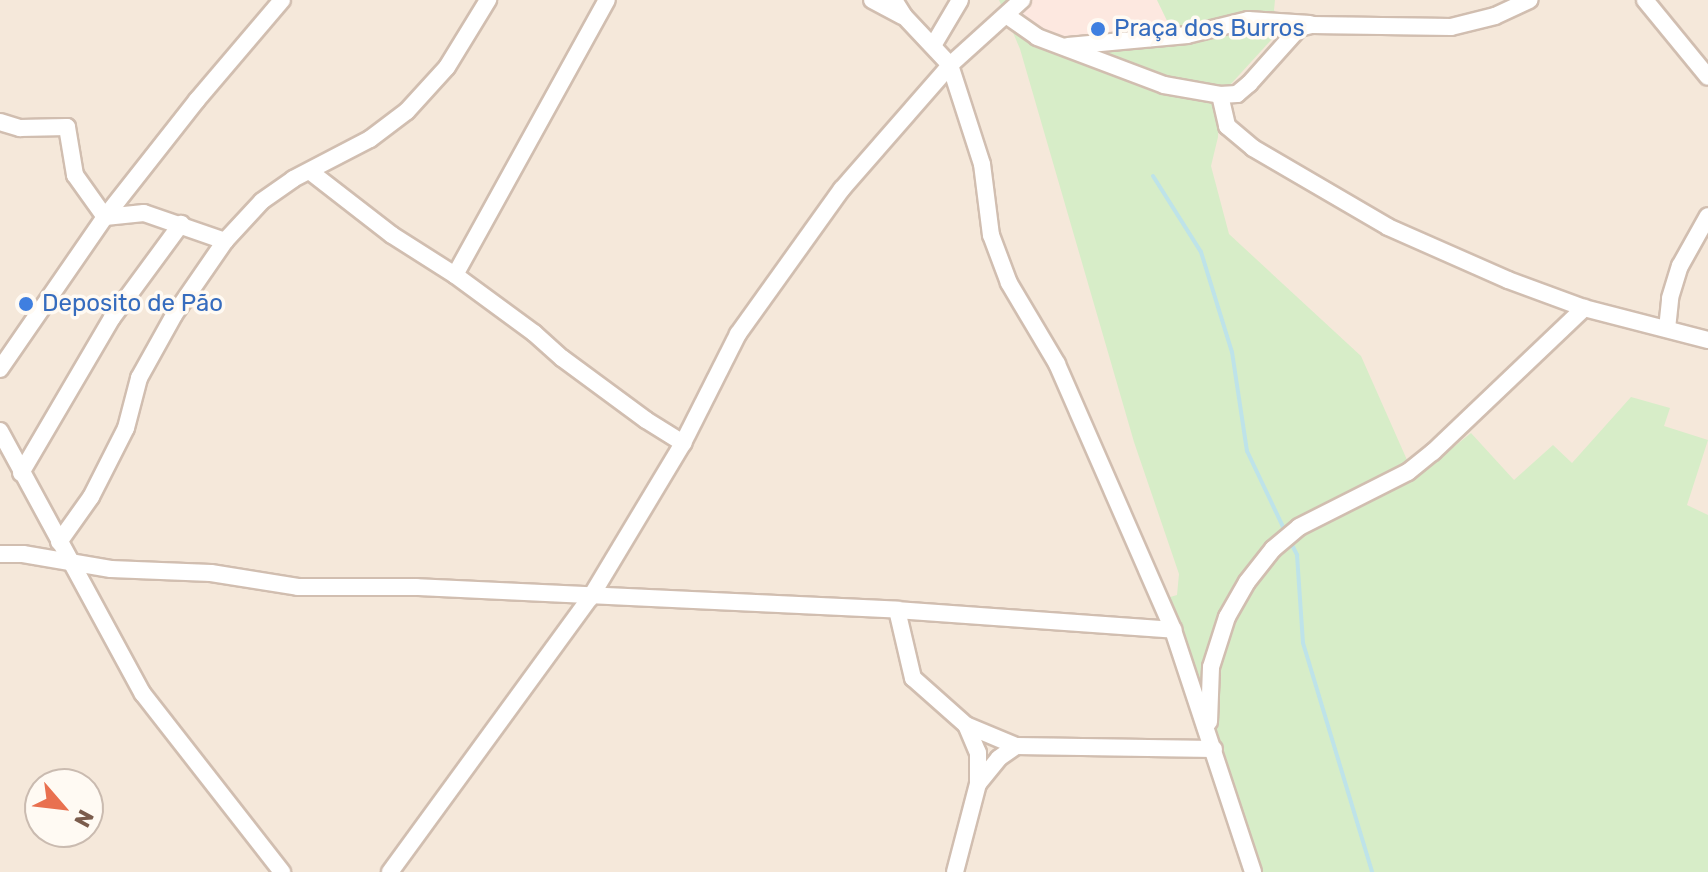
<!DOCTYPE html>
<meta charset="utf-8">
<style>
body{margin:0}
#map{position:relative;width:1708px;height:872px;overflow:hidden;background:#fdf6ec;font-family:Rubik,sans-serif}
div>[style]{position:absolute}
[style*='--x']{left:calc(var(--x)*1px);top:calc(var(--y)*1px);width:calc(var(--w)*1px);rotate:calc(var(--a)*1deg)}
.residential>*{inset:0;background:#f5e8da}
.commercial>*{inset:0;background:#fde8e0}
.green>*{inset:0;background:#d7edc8}
.stream>*{height:4px;margin:-2px;padding:0 2px;transform-origin:2px;border-radius:2px;background:#bee3e9}
.roads{filter:drop-shadow(2px 0 #d1beb0) drop-shadow(-2px 0 #d1beb0) drop-shadow(0 2px #d1beb0) drop-shadow(0 -2px #d1beb0)}
.minor>*{height:16px;margin:-8px;padding:0 8px;transform-origin:8px;border-radius:8px;background:#fff}
.dots>*{width:22px;height:22px;translate:-50% -50%;box-sizing:border-box;border:4px solid #fffaf3;border-radius:50%}
span{translate:-50% -50%;white-space:nowrap;text-align:center;line-height:1.15;-webkit-text-stroke:7px #fffaf3;paint-order:stroke}
.shop-label{font-size:24px;color:#366cbe}
.left{translate:0 -50%;text-align:left}
.north{position:absolute;left:24px;top:768px;width:80px;height:80px;box-sizing:border-box;background:#fffaf3;border:2px solid #cabbb0;border-radius:50%;rotate:118deg;font-size:22px;font-weight:700;line-height:32px;text-align:center;color:#7b5c4c}
.north::after{content:'';display:block;margin:auto;width:28px;height:36px;background:#e9704f;clip-path:polygon(50% 0,100% 100%,50% 72%,0 100%)}
</style>
<div id="map">
<div class="residential">
<i style="clip-path:polygon(evenodd,0 0,1708px 0,1708px 872px,0 872px,0 0,40px 784px,88px 784px,88px 832px,40px 832px,40px 784px)"></i>
</div>
<div class="commercial">
<i style="clip-path:polygon(1022px 0,1157px 0,1174px 36px,1065px 47px,1006px 15px)"></i>
</div>
<div class="green">
<i style="clip-path:polygon(999px 0,1022px 0,1006px 15px,1065px 46px,1174px 35px,1157px 0,1275px 0,1274px 10px,1283px 27px,1220px 96px,1218px 137px,1211px 166px,1229px 234px,1361px 356px,1415px 478px,1471px 433px,1514px 480px,1553px 445px,1572px 463px,1631px 397px,1670px 408px,1664px 426px,1708px 440px,1687px 505px,1708px 515px,1708px 872px,1253px 872px,1160px 600px,1177px 595px,1179px 574px,1134px 442px,1020px 49px)"></i>
</div>
<div class="stream">
<i style="--x:1153;--y:176;--w:90;--a:57.7"></i>
<i style="--x:1201;--y:252;--w:105;--a:72.8"></i>
<i style="--x:1232;--y:352;--w:100;--a:81.4"></i>
<i style="--x:1247;--y:451;--w:91;--a:64.6"></i>
<i style="--x:1290;--y:541;--w:16;--a:63"></i>
<i style="--x:1297;--y:555;--w:88;--a:86.1"></i>
<i style="--x:1303;--y:643;--w:239;--a:73.2"></i>
</div>
<div class="roads">
<div class="minor">
<i style="--x:872;--y:0;--w:34;--a:28"></i>
<i style="--x:894;--y:0;--w:19;--a:58"></i>
<i style="--x:904;--y:16;--w:67;--a:46.8"></i>
<i style="--x:950;--y:65;--w:104;--a:72.1"></i>
<i style="--x:982;--y:164;--w:72;--a:82.8"></i>
<i style="--x:991;--y:235;--w:51;--a:69.4"></i>
<i style="--x:1009;--y:283;--w:94;--a:59.3"></i>
<i style="--x:1057;--y:364;--w:290;--a:66.4"></i>
<i style="--x:1173;--y:630;--w:255;--a:71.7"></i>
<i style="--x:1645;--y:0;--w:99;--a:50.7"></i>
<i style="--x:1006;--y:15;--w:38;--a:35"></i>
<i style="--x:1037;--y:37;--w:136;--a:20.7"></i>
<i style="--x:1164;--y:85;--w:57;--a:10.1"></i>
<i style="--x:1220;--y:95;--w:17;--a:-3"></i>
<i style="--x:1237;--y:94;--w:16;--a:-40"></i>
<i style="--x:1249;--y:84;--w:75;--a:-48.2"></i>
<i style="--x:1299;--y:28;--w:13;--a:-13"></i>
<i style="--x:1312;--y:25;--w:139;--a:0.8"></i>
<i style="--x:1451;--y:27;--w:45;--a:-14"></i>
<i style="--x:1495;--y:16;--w:38;--a:-25"></i>
<i style="--x:934;--y:44;--w:51;--a:-59.4"></i>
<i style="--x:1068;--y:46;--w:120;--a:-5.3"></i>
<i style="--x:1187;--y:35;--w:63;--a:-13.8"></i>
<i style="--x:1248;--y:20;--w:62;--a:3.7"></i>
<i style="--x:1220;--y:95;--w:32;--a:77"></i>
<i style="--x:1227;--y:126;--w:34;--a:40"></i>
<i style="--x:1253;--y:148;--w:156;--a:30.3"></i>
<i style="--x:1388;--y:227;--w:131;--a:23.8"></i>
<i style="--x:1508;--y:280;--w:81;--a:20.2"></i>
<i style="--x:1584;--y:308;--w:128;--a:14.5"></i>
<i style="--x:0;--y:122;--w:21;--a:17"></i>
<i style="--x:20;--y:128;--w:47;--a:-1.2"></i>
<i style="--x:67;--y:127;--w:49;--a:80.5"></i>
<i style="--x:75;--y:175;--w:52;--a:54.5"></i>
<i style="--x:105;--y:217;--w:39;--a:-6"></i>
<i style="--x:144;--y:213;--w:86;--a:19.1"></i>
<i style="--x:312;--y:173;--w:101;--a:37.8"></i>
<i style="--x:392;--y:235;--w:75;--a:32.4"></i>
<i style="--x:455;--y:275;--w:98;--a:36.3"></i>
<i style="--x:534;--y:333;--w:38;--a:42"></i>
<i style="--x:562;--y:358;--w:104;--a:36.4"></i>
<i style="--x:646;--y:420;--w:44;--a:31.9"></i>
<i style="--x:455;--y:275;--w:314;--a:-61.1"></i>
<i style="--x:1667;--y:329;--w:31;--a:-84"></i>
<i style="--x:1670;--y:298;--w:34;--a:-73"></i>
<i style="--x:1680;--y:266;--w:57;--a:-60.8"></i>
<i style="--x:0;--y:369;--w:185;--a:-55.4"></i>
<i style="--x:105;--y:217;--w:149;--a:-51.8"></i>
<i style="--x:197;--y:100;--w:131;--a:-49.6"></i>
<i style="--x:0;--y:431;--w:299;--a:61.5"></i>
<i style="--x:143;--y:694;--w:226;--a:52"></i>
<i style="--x:21;--y:473;--w:180;--a:-59.6"></i>
<i style="--x:112;--y:318;--w:117;--a:-53.7"></i>
<i style="--x:59;--y:542;--w:55;--a:-54.6"></i>
<i style="--x:91;--y:497;--w:77;--a:-63.1"></i>
<i style="--x:126;--y:428;--w:52;--a:-75.4"></i>
<i style="--x:139;--y:378;--w:72;--a:-60.9"></i>
<i style="--x:174;--y:315;--w:90;--a:-55.4"></i>
<i style="--x:225;--y:241;--w:54;--a:-47.2"></i>
<i style="--x:262;--y:201;--w:38;--a:-35"></i>
<i style="--x:293;--y:179;--w:87;--a:-27.5"></i>
<i style="--x:370;--y:139;--w:46;--a:-37.1"></i>
<i style="--x:407;--y:111;--w:59;--a:-47.7"></i>
<i style="--x:447;--y:67;--w:79;--a:-58.5"></i>
<i style="--x:0;--y:554;--w:23;--a:0"></i>
<i style="--x:23;--y:554;--w:89;--a:9.7"></i>
<i style="--x:111;--y:569;--w:100;--a:2.3"></i>
<i style="--x:211;--y:573;--w:88;--a:9.1"></i>
<i style="--x:298;--y:587;--w:118;--a:0"></i>
<i style="--x:416;--y:587;--w:482;--a:2.7"></i>
<i style="--x:897;--y:610;--w:277;--a:4.1"></i>
<i style="--x:897;--y:610;--w:70;--a:76.8"></i>
<i style="--x:913;--y:678;--w:71;--a:41.6"></i>
<i style="--x:966;--y:725;--w:54;--a:22.8"></i>
<i style="--x:1209;--y:722;--w:55;--a:-87.9"></i>
<i style="--x:1211;--y:667;--w:52;--a:-72.3"></i>
<i style="--x:1227;--y:617;--w:40;--a:-60.3"></i>
<i style="--x:1247;--y:582;--w:42;--a:-51.8"></i>
<i style="--x:1273;--y:549;--w:34;--a:-40"></i>
<i style="--x:1299;--y:527;--w:122;--a:-26.8"></i>
<i style="--x:1408;--y:472;--w:32;--a:-39"></i>
<i style="--x:1433;--y:452;--w:209;--a:-43.6"></i>
<i style="--x:978;--y:784;--w:33;--a:-51"></i>
<i style="--x:999;--y:758;--w:21;--a:-35"></i>
<i style="--x:1016;--y:746;--w:198;--a:0.9"></i>
<i style="--x:390;--y:872;--w:339;--a:-53.9"></i>
<i style="--x:590;--y:598;--w:181;--a:-59"></i>
<i style="--x:683;--y:443;--w:122;--a:-63.2"></i>
<i style="--x:738;--y:334;--w:178;--a:-54.4"></i>
<i style="--x:842;--y:189;--w:164;--a:-48.9"></i>
<i style="--x:950;--y:65;--w:97;--a:-42.1"></i>
<i style="--x:955;--y:872;--w:91;--a:-75.4"></i>
<i style="--x:978;--y:784;--w:31;--a:-90"></i>
<i style="--x:978;--y:753;--w:30;--a:-113"></i>
</div>
</div>
<div class="dots">
<i style="left:1098px;top:29px;background:#3f7fe0"></i>
<i style="left:26px;top:304px;background:#3f7fe0"></i>
</div>
<div class="shop-label">
<span class="left" style="left:1114px;top:29px">Praça dos Burros</span>
<span class="left" style="left:42px;top:304px">Deposito de Pão</span>
</div>
<div class="north">N</div>
</div>
